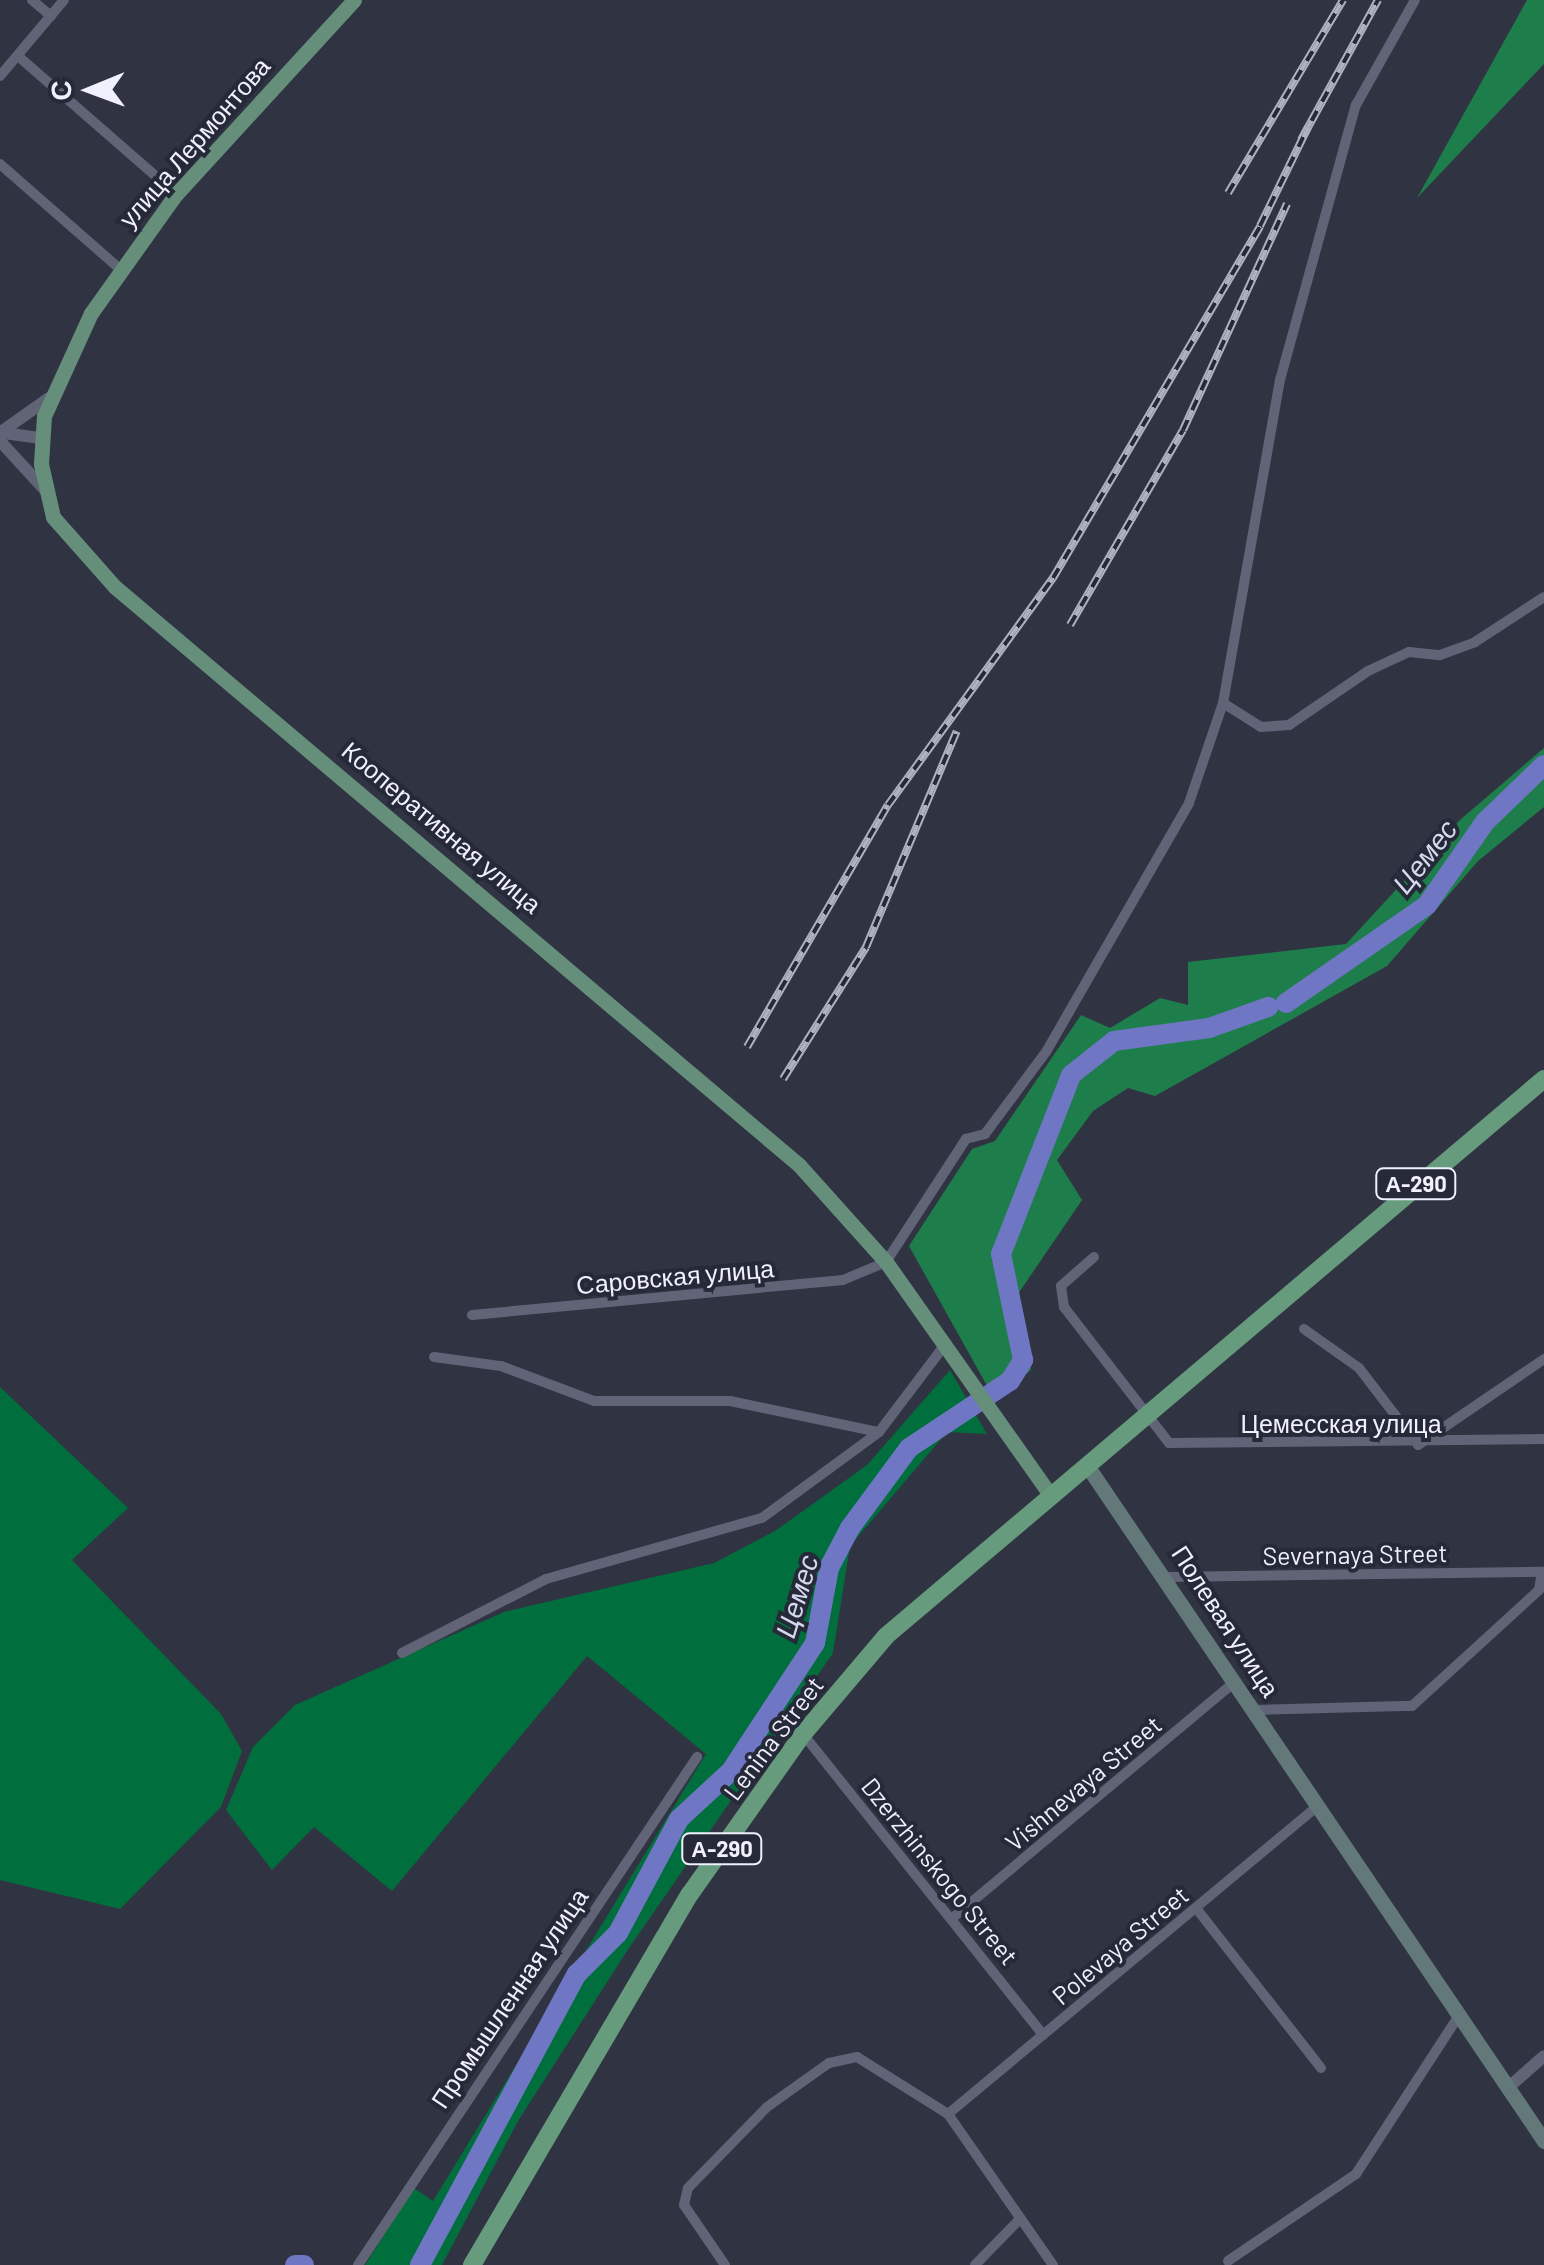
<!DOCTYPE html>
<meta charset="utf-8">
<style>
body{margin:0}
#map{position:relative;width:1544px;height:2265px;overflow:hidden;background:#303342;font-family:Barlow,sans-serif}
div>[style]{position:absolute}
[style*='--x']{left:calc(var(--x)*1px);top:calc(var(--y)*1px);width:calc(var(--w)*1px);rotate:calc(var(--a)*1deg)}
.green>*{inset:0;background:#006f3d}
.forest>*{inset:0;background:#1e7e4b}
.river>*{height:20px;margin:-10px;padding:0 10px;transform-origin:10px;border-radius:10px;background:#6f76c4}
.minor>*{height:10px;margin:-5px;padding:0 5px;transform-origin:5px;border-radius:5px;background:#616476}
.tertiary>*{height:12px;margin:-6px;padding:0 6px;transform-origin:6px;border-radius:6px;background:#616476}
.secondary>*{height:15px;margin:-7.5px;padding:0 7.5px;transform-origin:7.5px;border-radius:7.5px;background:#637979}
.primary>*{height:15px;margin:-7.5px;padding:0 7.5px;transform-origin:7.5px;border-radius:7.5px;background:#658e7b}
.trunk>*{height:18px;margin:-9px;padding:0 9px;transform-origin:9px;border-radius:9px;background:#669c7d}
.rail>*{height:8px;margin-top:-4px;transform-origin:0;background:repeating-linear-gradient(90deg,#262938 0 11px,#afb1bd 0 22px);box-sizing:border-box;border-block:2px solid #afb1bd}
span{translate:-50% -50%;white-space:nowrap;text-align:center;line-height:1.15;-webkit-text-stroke:8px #262938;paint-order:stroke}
.shield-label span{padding:2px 8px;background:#262938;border:2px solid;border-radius:8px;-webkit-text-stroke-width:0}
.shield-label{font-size:22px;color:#f0f1fc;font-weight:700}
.street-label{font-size:25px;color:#f0f1fc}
.water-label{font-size:28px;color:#d5d9ef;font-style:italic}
.north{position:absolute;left:40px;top:40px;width:100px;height:100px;-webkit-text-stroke:8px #262938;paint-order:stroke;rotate:269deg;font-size:28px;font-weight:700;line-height:40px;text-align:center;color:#f0f1fc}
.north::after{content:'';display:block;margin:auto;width:35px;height:45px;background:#f0f1fc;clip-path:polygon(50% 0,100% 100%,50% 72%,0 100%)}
</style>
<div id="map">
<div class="green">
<i style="clip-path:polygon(950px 1370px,987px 1434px,947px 1432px,850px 1546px,833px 1653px,627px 1951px,518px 2121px,442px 2265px,365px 2265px,414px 2188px,433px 2201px,706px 1754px,587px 1656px,392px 1891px,314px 1827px,272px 1870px,226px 1810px,253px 1747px,295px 1705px,504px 1612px,714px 1563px,775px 1531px,867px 1465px)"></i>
<i style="clip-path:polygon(0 1387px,128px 1508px,72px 1560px,221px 1714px,242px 1751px,221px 1807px,120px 1909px,0 1880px)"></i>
</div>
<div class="forest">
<i style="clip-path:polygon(1527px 0,1544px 0,1544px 64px,1417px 198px)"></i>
<i style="clip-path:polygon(1544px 748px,1544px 807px,1478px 861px,1387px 966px,1155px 1096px,1128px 1088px,1093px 1111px,1057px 1160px,1082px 1200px,1018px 1294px,1031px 1370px,995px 1400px,909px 1246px,972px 1149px,995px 1141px,1081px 1015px,1110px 1028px,1160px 998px,1188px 1005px,1188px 962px,1346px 944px,1461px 819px)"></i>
</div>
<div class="river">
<i style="--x:1286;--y:1003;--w:172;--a:-34.8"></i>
<i style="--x:1427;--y:905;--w:101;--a:-55.1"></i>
<i style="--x:1485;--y:822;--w:82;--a:-44"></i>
<i style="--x:295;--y:2265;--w:9;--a:0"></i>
<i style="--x:420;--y:2265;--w:331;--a:-61.7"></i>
<i style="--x:577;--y:1974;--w:58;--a:-45"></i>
<i style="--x:618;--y:1933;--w:129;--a:-61.8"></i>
<i style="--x:679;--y:1819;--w:71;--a:-42.7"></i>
<i style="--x:731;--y:1771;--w:153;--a:-56.7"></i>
<i style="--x:815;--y:1643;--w:76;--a:-79.4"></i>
<i style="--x:829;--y:1568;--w:45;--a:-62.3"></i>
<i style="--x:850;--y:1528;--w:99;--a:-53.6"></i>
<i style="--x:909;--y:1448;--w:121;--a:-33.6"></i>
<i style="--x:1010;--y:1381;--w:25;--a:-58"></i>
<i style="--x:1023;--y:1360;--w:108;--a:-101.7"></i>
<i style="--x:1001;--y:1254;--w:192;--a:-68.6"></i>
<i style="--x:1071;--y:1075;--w:55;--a:-38.3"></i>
<i style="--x:1114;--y:1041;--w:96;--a:-7.8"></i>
<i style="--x:1209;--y:1028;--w:63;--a:-19.6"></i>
</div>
<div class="minor">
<i style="--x:32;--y:0;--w:25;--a:40"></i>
<i style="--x:18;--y:56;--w:210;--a:41.1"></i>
<i style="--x:0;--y:76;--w:99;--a:-49.9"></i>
<i style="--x:0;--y:164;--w:159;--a:41.2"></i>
<i style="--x:1223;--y:703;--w:45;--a:32.3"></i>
<i style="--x:1261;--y:727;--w:28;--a:-4"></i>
<i style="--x:1289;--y:725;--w:96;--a:-34.4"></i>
<i style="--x:1368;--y:671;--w:45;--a:-24.9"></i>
<i style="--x:1409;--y:652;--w:31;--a:6"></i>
<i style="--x:1440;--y:655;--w:37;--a:-20"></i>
<i style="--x:1475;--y:642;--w:82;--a:-33.1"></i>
<i style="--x:1094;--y:1257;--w:44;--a:138.7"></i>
<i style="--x:1061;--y:1286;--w:21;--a:82"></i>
<i style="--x:1064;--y:1307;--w:172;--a:52.3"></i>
<i style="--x:1169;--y:1443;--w:375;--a:-0.6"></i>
<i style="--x:472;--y:1315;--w:373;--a:-5.4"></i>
<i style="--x:843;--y:1280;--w:47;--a:-22.7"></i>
<i style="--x:886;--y:1262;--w:147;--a:-57"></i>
<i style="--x:966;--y:1139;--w:20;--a:-15"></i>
<i style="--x:985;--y:1134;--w:102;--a:-53.4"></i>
<i style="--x:1046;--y:1052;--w:287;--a:-60.1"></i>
<i style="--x:1189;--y:803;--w:106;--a:-71.2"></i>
<i style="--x:1223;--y:703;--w:328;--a:-80"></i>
<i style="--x:1280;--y:380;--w:285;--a:-74.6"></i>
<i style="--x:1356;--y:105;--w:120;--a:-60.7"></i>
<i style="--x:1304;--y:1329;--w:67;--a:35.3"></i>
<i style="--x:1359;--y:1368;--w:97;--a:52.5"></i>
<i style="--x:1418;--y:1445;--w:153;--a:-34.3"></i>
<i style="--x:434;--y:1357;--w:68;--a:7.7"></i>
<i style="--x:501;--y:1366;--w:99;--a:20.6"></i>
<i style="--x:594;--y:1401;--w:136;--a:0"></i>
<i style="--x:730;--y:1401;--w:152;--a:11.8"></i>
<i style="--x:1167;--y:1577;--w:377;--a:-0.8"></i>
<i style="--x:402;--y:1653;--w:162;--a:-27.2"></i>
<i style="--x:546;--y:1579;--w:224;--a:-15.8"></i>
<i style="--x:762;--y:1518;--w:145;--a:-36.3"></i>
<i style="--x:879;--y:1432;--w:108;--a:-52.9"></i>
<i style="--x:1254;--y:1710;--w:158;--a:-1.5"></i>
<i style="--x:1412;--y:1706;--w:172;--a:-42.4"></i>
<i style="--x:1539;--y:1590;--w:18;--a:-81"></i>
<i style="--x:803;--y:1734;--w:385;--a:51.4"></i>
<i style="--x:1196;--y:1908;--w:203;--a:52"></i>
<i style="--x:956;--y:1915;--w:363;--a:-39.9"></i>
<i style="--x:948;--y:2114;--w:480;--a:-39.8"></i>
<i style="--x:1228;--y:2261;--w:155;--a:-34.2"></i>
<i style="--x:1356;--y:2174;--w:191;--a:-57"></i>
<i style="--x:358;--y:2265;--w:611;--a:-56.28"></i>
<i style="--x:725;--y:2265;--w:73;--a:-124.3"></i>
<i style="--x:684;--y:2205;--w:17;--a:-77"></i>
<i style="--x:688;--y:2188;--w:113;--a:-45.7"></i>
<i style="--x:767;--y:2107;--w:76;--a:-35.4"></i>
<i style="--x:829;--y:2063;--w:29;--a:-12"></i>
<i style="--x:857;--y:2057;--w:107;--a:32.1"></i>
<i style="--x:948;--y:2114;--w:184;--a:55.2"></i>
<i style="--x:975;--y:2265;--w:62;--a:-45.7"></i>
</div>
<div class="tertiary">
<i style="--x:1;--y:432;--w:59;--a:-35.3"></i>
<i style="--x:4;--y:433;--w:37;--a:8"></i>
<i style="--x:0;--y:441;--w:67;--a:47.4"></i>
<i style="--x:1510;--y:2086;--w:45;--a:-41.4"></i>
</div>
<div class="secondary">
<i style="--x:1088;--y:1467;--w:814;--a:55.92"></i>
</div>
<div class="primary">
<i style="--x:354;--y:0;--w:263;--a:132.5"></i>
<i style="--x:176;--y:194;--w:146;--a:125.5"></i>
<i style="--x:91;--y:313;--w:113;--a:114.5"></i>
<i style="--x:44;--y:416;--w:48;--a:93.6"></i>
<i style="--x:41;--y:464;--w:54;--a:77.2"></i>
<i style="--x:53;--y:517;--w:94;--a:48.5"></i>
<i style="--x:115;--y:587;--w:896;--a:40.2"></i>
<i style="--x:799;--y:1165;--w:130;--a:48.1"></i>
<i style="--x:886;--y:1262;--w:286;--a:54.8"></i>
</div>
<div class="trunk">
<i style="--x:472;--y:2265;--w:430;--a:-59.6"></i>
<i style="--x:690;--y:1894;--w:196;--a:-54.8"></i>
<i style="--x:803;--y:1734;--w:128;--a:-49.7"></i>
<i style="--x:886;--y:1636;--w:862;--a:-40.25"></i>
</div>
<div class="rail">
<i style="--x:1301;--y:140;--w:160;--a:-61.2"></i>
<i style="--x:1228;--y:193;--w:225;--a:-59.2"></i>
<i style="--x:1070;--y:625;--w:225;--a:-59.9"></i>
<i style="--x:1183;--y:430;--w:249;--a:-65.3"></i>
<i style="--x:747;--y:1047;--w:280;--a:-59.8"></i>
<i style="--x:888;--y:805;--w:281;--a:-54"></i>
<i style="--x:1053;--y:578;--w:408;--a:-59.5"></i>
<i style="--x:1260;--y:226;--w:110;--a:-64.1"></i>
<i style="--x:783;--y:1079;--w:156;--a:-57.8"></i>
<i style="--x:866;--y:947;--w:234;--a:-67.2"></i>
</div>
<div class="shield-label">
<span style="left:1416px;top:1184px">А-290</span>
<span style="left:722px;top:1849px">А-290</span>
</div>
<div class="street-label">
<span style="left:194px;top:142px;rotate:-49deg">улица Лермонтова</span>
<span style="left:442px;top:827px;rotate:40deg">Кооперативная улица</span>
<span style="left:675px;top:1276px;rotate:-5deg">Саровская улица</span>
<span style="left:1341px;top:1423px">Цемесская улица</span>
<span style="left:1355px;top:1554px;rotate:-1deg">Severnaya Street</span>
<span style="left:1226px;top:1621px;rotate:57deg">Полевая улица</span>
<span style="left:773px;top:1738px;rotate:-53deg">Lenina Street</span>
<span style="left:1083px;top:1783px;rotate:-40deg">Vishnevaya Street</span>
<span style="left:940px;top:1871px;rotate:51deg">Dzerzhinskogo Street</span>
<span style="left:1120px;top:1945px;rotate:-40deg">Polevaya Street</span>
<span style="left:509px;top:1998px;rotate:-56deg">Промышленная улица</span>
</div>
<div class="water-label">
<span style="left:1424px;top:856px;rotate:-52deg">Цемес</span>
<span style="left:796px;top:1596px;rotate:-73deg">Цемес</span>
</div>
<div class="north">С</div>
</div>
